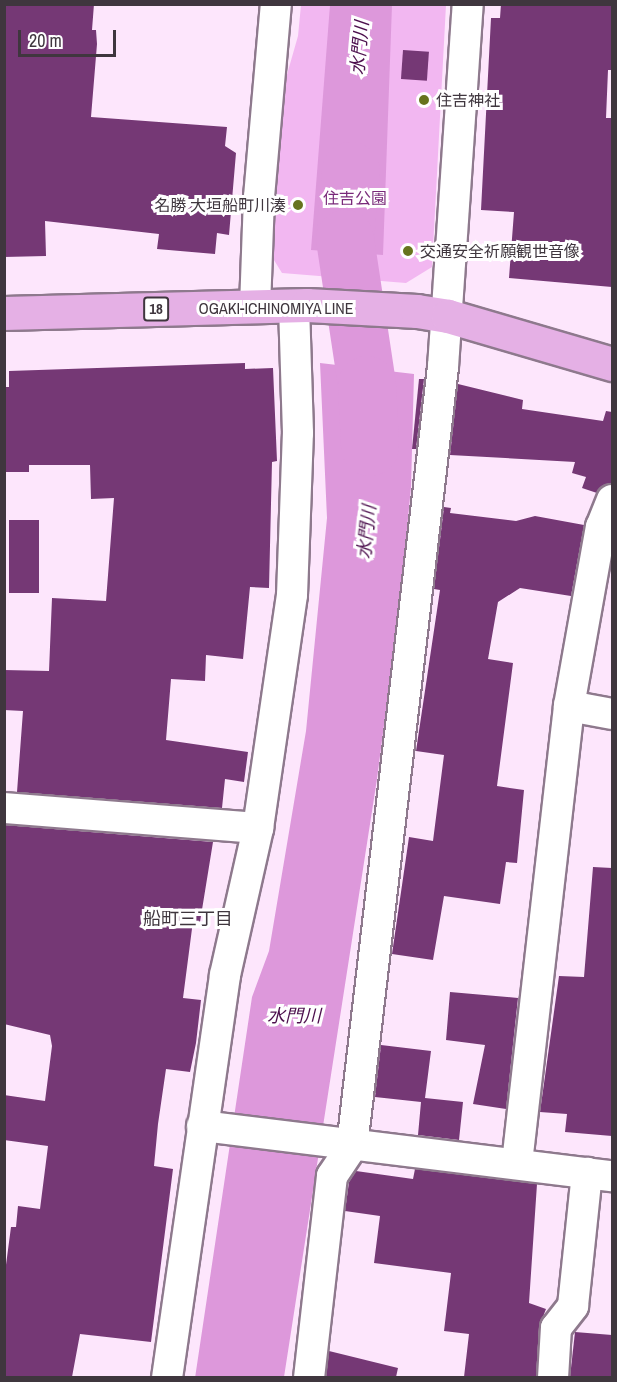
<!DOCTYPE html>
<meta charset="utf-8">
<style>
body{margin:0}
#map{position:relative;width:617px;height:1382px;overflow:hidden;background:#fde6fc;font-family:"Archivo Narrow","Noto Sans JP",sans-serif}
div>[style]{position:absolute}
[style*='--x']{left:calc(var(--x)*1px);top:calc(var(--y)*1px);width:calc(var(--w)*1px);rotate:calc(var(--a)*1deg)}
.green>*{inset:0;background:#f2b7f1}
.water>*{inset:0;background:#dd98db}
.river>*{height:58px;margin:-29px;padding:0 29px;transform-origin:29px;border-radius:29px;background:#dd98db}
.building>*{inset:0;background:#753875;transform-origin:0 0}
.roads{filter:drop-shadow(2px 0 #8e798d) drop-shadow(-2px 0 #8e798d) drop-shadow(0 2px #8e798d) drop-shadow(0 -2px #8e798d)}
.street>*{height:30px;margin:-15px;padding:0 15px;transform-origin:15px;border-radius:15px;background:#fff}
.primary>*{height:33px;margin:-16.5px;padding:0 16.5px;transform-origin:16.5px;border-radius:16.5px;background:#e5b0e5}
.dots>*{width:16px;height:16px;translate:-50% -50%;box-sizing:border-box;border:3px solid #fff;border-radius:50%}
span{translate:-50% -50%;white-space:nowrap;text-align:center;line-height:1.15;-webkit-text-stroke:6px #fff;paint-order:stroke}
.shield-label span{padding:2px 4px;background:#fff;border:2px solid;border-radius:4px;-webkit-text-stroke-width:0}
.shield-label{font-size:15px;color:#3f363e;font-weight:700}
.poi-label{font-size:16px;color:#3f363e}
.left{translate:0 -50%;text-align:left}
.right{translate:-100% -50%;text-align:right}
.park-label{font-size:16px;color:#792a7a}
.street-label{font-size:16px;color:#3f363e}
.water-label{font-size:18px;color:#4c0f4d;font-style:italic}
.neighbourhood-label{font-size:18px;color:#3f363e}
.frame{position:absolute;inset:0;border:6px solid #3f363e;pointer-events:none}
.scale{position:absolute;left:18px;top:30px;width:98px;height:27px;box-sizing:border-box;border:3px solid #3f363e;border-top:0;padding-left:8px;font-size:18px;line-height:21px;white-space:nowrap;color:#3f363e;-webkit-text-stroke:4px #fff;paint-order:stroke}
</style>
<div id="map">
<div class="green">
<i style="clip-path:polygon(301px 5px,446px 5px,432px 267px,406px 283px,282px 273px,269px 252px,286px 78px,298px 36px)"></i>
</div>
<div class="water">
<i style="clip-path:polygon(330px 5px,392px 5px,383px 255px,311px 250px)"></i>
<i style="clip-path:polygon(320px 363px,414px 374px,411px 487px,400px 602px,377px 779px,284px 1377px,195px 1378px,252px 997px,269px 951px,306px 731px,327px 518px)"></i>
</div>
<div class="river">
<i style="--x:351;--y:171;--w:68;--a:95"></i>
<i style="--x:345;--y:239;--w:148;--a:81.4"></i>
<i style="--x:367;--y:385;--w:62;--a:87.2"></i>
</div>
<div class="building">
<i style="clip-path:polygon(4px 4px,94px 4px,92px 30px,96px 30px,97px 44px,91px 117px,227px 127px,225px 146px,236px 153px,229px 235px,217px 233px,215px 254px,157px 249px,159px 234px,45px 221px,46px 256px,4px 257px)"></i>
<i style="clip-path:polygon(501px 4px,612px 4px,612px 70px,608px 70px,606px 118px,612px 118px,612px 287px,509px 278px,514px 212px,481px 210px,491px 18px,500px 18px)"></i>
<i style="left:403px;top:50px;width:26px;height:29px;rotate:4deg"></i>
<i style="clip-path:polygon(245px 363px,245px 369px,273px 368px,277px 461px,272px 462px,269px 588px,250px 587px,243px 659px,206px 655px,205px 681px,171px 679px,166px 740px,248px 752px,244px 782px,225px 779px,222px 808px,17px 792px,23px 711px,4px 710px,4px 670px,49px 671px,52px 598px,106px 601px,114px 498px,91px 499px,90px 465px,29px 465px,29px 472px,4px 472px,5px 387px,9px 387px,9px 371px)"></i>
<i style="clip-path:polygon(419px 379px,424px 379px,416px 449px,412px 449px)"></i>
<i style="clip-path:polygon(458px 384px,523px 400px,522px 409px,603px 421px,606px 411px,612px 412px,612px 483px,597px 493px,582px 488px,586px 477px,572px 473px,575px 462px,450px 455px)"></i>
<i style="clip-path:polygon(444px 507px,451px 508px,450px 513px,516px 521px,535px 516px,584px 525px,571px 596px,520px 588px,498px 602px,488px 659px,513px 663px,497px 786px,524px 790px,517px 863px,506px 862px,500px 904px,444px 896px,433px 960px,392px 954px,409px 837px,433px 841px,444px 755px,416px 751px,440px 590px,434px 589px)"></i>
<i style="left:9px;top:520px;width:30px;height:73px"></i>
<i style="clip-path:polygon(4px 825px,213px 842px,200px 922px,193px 921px,183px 998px,201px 1000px,196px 1043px,190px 1072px,166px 1069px,158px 1124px,154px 1166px,173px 1169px,151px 1342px,80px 1334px,72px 1377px,4px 1377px,4px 1280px,11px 1227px,16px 1227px,18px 1206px,40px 1209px,48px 1146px,4px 1140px,4px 1095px,45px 1101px,52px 1046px,50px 1035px,4px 1024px)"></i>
<i style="clip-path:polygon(593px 867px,612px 868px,612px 1136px,565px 1132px,567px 1114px,540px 1112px,559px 976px,584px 977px)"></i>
<i style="clip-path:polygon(450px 992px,518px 998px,506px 1109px,473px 1104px,485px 1045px,446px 1040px)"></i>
<i style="clip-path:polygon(381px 1045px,431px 1051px,425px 1098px,463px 1102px,459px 1140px,418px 1135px,421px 1102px,375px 1097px)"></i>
<i style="clip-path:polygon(415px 1169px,537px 1184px,529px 1303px,546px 1309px,539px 1327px,536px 1377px,464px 1377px,469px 1334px,444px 1331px,451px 1273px,374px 1263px,380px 1216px,345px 1211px,349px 1182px,356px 1171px,413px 1179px)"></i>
<i style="clip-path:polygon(575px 1332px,612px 1335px,612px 1377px,570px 1377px)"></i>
<i style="clip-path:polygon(329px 1351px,398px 1368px,396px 1377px,326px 1377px)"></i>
</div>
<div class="roads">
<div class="street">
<i style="--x:255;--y:307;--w:110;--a:-87.9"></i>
<i style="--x:259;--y:197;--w:194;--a:-85"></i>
<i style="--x:569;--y:706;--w:44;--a:10.5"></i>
<i style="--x:4;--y:808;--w:255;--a:4.5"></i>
<i style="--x:202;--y:1126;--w:413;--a:7"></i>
<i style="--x:517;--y:1163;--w:460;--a:-83.5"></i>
<i style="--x:569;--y:706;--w:182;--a:-79.9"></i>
<i style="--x:601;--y:527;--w:29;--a:-68"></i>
<i style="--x:167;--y:1378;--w:407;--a:-81.8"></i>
<i style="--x:225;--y:975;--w:151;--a:-77.3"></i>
<i style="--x:258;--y:828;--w:235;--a:-81.7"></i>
<i style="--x:292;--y:595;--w:162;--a:-87.9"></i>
<i style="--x:298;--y:433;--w:128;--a:-91.8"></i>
<i style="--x:309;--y:1378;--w:203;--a:-83.5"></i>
<i style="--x:332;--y:1176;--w:36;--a:-56"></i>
<i style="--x:352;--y:1146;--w:784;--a:-83.34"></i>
<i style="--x:443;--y:367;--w:364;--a:-86.1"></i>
<i style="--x:553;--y:1378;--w:50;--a:-86.6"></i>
<i style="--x:556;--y:1328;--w:28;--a:-52"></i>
<i style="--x:573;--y:1306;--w:134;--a:-84"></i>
</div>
<div class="primary">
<i style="--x:4;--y:313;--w:303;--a:-1.5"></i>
<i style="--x:307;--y:305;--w:110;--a:3.1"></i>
<i style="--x:417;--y:311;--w:31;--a:9"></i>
<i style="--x:448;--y:316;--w:171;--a:16.3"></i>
</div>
</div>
<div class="dots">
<i style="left:424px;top:100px;background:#67731e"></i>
<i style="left:298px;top:205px;background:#67731e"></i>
<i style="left:408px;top:251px;background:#67731e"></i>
</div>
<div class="shield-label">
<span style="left:156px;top:309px">18</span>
</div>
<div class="poi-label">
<span class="left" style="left:436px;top:100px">住吉神社</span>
<span class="right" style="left:286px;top:205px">名勝 大垣船町川湊</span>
<span class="left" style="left:420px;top:251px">交通安全祈願観世音像</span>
</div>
<div class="park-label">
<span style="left:355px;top:198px">住吉公園</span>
</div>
<div class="street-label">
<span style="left:276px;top:308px">OGAKI-ICHINOMIYA LINE</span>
</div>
<div class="water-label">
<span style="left:360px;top:48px;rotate:-85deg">水門川</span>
<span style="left:367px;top:532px;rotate:-84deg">水門川</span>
<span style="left:294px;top:1016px">水門川</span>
</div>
<div class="neighbourhood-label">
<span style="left:188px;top:919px">船町三丁目</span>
</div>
<div class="frame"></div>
<div class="scale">20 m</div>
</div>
